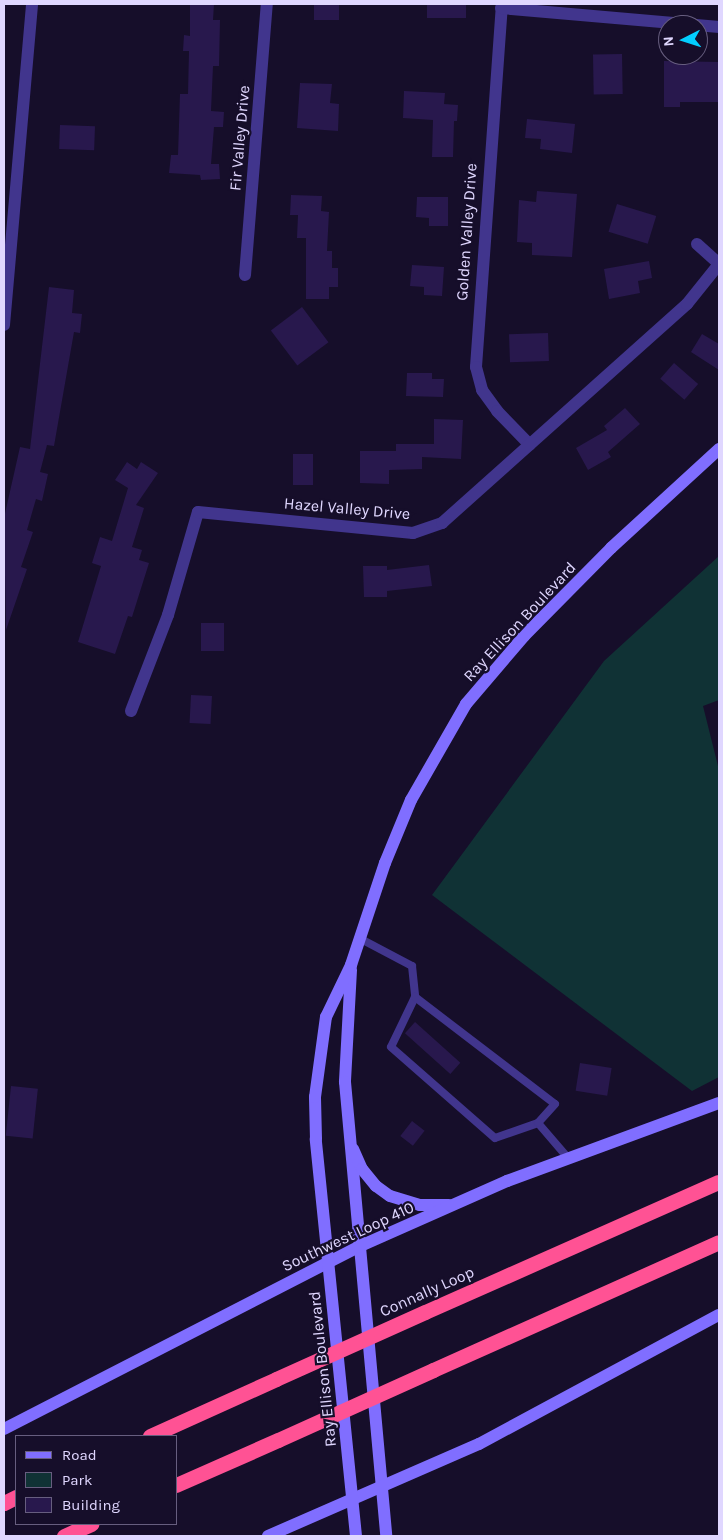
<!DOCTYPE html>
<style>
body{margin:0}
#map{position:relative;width:723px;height:1540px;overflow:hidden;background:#160e2a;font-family:Karla,sans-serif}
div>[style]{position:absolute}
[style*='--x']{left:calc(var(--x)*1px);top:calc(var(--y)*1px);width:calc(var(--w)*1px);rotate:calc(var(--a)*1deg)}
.green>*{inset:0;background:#103235}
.building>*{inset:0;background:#28184d;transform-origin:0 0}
.lane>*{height:8px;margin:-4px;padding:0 4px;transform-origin:4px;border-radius:4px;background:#41358d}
.street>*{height:12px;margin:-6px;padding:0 6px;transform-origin:6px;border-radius:6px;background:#41358d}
.secondary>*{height:12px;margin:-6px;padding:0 6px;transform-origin:6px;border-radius:6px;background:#806eff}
.highway>*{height:15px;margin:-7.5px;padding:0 7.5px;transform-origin:7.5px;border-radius:7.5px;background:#ff5294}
.highway-bridge>*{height:15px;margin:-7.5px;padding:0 7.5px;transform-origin:7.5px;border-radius:7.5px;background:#ff5294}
span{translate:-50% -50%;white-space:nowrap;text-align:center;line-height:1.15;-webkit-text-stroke:4.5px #160e2a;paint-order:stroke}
.street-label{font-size:16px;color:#e0d7ff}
.frame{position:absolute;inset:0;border:5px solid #e0d7ff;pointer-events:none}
.legend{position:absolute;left:15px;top:1435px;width:162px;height:90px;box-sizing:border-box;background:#160e2a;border:1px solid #675e7f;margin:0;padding:6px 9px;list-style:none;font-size:15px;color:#e0d7ff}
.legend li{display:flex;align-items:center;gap:10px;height:25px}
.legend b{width:25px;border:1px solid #675e7f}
.north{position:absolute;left:658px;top:15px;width:50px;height:50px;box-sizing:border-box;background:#160e2a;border:1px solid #675e7f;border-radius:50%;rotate:265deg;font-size:14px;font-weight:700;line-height:20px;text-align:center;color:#e0d7ff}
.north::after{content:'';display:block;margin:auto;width:18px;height:22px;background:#03ceff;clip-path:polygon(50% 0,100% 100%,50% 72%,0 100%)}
</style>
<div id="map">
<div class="green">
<i style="clip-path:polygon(719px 556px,719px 700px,703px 706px,719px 770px,719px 1077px,692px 1091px,432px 895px,604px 661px)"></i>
</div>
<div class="building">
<i style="clip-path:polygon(190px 4px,214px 4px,213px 20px,220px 20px,219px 66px,213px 66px,211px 111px,224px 112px,223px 127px,214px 127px,211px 164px,219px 164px,220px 179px,201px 180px,200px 175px,169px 173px,171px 155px,178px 155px,180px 94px,188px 94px,189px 51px,183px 51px,184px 35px,190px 36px)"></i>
<i style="left:314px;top:4px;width:25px;height:16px"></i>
<i style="left:427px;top:4px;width:39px;height:14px"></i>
<i style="left:622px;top:54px;width:40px;height:29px;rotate:89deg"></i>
<i style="clip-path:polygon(664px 61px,719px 62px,719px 102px,680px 102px,680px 107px,664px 107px)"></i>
<i style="clip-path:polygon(300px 83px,332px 84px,330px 103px,339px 104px,338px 131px,297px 128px)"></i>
<i style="clip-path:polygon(404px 91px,445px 93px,444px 104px,458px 105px,457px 121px,454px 121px,453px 157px,432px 157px,433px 120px,403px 118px)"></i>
<i style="clip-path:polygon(527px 119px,575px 124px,572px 153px,540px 149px,541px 139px,525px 138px)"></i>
<i style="left:60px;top:125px;width:35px;height:24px;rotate:2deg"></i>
<i style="clip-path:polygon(537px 191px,577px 194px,572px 257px,532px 255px,532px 243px,517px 242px,519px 200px,536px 202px)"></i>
<i style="clip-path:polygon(291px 195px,322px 196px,321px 211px,329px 212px,327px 251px,332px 251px,332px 268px,338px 268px,338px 287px,329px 287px,329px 299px,306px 299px,306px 238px,297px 238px,298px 215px,290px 215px)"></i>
<i style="clip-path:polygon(417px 197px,448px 197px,448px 226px,429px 226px,429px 218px,416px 217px)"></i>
<i style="left:617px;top:204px;width:41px;height:29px;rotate:17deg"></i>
<i style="clip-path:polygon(649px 261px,652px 278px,638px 281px,640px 293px,609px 299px,604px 269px)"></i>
<i style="clip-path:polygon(412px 265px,444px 267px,442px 296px,424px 295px,424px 287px,410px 286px)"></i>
<i style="clip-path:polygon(49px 287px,74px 290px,72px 313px,82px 314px,80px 333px,74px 332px,54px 446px,47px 445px,40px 472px,48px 474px,42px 501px,36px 499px,27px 530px,33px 532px,21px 567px,27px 569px,6px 630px,4px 518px,20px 447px,30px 449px)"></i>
<i style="left:302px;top:307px;width:44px;height:39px;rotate:53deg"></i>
<i style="left:548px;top:333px;width:28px;height:39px;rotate:88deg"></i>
<i style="clip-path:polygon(702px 334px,719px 344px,719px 370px,691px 352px)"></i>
<i style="left:674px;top:363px;width:32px;height:21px;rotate:41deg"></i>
<i style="clip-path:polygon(407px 373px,432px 373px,432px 379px,444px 379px,443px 397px,406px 396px)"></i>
<i style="clip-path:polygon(625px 408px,640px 424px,608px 452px,611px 457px,588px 470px,576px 448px,607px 430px,604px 426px)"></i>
<i style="clip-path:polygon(434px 419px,463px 420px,461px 459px,422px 457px,422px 469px,389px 470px,389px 484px,360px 483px,360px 451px,396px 451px,396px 444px,434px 444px)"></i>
<i style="left:293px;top:454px;width:20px;height:31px"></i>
<i style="clip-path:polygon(127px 462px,137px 469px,141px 462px,158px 473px,136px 505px,144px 508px,132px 547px,142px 550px,139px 560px,149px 563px,132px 617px,128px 616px,115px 654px,78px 642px,101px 566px,92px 563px,100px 537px,112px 541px,128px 488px,115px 480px)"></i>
<i style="clip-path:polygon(429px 565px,432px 586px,387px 591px,387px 597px,364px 597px,363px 566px,387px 566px,387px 570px)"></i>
<i style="left:201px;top:623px;width:23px;height:28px"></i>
<i style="left:191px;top:695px;width:21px;height:28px;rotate:3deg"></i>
<i style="left:415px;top:1022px;width:61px;height:15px;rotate:42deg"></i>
<i style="left:580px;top:1063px;width:32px;height:28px;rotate:9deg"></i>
<i style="left:11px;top:1086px;width:27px;height:50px;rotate:6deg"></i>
<i style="left:412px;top:1121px;width:16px;height:19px;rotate:38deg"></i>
</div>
<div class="lane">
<i style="--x:359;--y:938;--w:60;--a:27.8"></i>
<i style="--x:412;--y:966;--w:31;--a:84"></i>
<i style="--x:415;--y:997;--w:55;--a:115.6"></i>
<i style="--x:391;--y:1047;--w:138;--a:41.2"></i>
<i style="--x:495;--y:1138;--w:46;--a:-19.2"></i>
<i style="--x:538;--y:1123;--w:46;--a:49.4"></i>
<i style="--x:415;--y:997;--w:176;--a:37.4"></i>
<i style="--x:555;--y:1104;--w:25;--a:132"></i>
</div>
<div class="street">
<i style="--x:502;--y:4;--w:364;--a:94.1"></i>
<i style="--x:476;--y:367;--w:24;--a:75"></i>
<i style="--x:482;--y:390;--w:26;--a:54"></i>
<i style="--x:497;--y:411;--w:47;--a:45.9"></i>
<i style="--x:501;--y:8;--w:219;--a:5"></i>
<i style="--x:697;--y:244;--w:30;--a:42"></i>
<i style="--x:245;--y:275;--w:272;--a:-85.4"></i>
<i style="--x:4;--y:325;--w:322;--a:-85"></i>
<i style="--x:131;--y:711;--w:103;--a:-68.9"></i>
<i style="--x:168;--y:615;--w:107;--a:-73.8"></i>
<i style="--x:198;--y:512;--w:216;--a:5.6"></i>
<i style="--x:413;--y:533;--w:31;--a:-19"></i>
<i style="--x:442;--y:523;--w:329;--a:-41.8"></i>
<i style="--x:687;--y:304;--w:51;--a:-51.3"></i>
</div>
<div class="secondary">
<i style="--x:351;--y:970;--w:112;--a:93.1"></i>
<i style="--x:345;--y:1082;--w:456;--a:84.8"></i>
<i style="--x:353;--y:1149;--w:22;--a:66"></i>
<i style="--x:362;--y:1169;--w:22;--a:51"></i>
<i style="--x:376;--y:1186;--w:17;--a:36"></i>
<i style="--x:390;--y:1196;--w:31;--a:17"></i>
<i style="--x:420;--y:1205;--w:29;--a:0"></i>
<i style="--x:4;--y:1429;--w:398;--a:-27.2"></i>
<i style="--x:358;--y:1247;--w:163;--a:-23.9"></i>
<i style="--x:507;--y:1181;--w:226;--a:-20.2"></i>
<i style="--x:268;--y:1536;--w:230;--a:-23.6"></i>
<i style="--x:479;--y:1444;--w:272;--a:-28.3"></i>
<i style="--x:356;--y:1536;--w:399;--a:-95.8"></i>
<i style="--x:316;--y:1139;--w:42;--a:-91.4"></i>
<i style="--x:315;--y:1097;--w:81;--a:-82.2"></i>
<i style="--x:326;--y:1017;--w:58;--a:-64.3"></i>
<i style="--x:351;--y:965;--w:108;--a:-71.6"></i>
<i style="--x:385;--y:863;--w:68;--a:-67.6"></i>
<i style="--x:411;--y:800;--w:111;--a:-60.2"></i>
<i style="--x:466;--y:704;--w:89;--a:-49.5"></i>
<i style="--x:524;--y:636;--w:124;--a:-45.3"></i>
<i style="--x:611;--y:548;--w:147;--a:-42.5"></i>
</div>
<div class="highway">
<i style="--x:425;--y:1312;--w:321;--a:-23.9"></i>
<i style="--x:433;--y:1370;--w:313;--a:-24.1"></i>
<i style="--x:150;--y:1436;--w:138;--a:-24.3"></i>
<i style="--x:176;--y:1485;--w:111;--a:-23.8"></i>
<i style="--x:4;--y:1503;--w:13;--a:-27"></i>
<i style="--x:64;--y:1536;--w:30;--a:-24"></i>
</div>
<div class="highway-bridge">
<i style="--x:276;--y:1379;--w:163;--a:-24.2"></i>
<i style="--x:278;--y:1440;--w:170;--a:-24.3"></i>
</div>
<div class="street-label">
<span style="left:240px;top:138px;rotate:-85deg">Fir Valley Drive</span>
<span style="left:467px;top:232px;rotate:-86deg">Golden Valley Drive</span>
<span style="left:347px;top:509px;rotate:5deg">Hazel Valley Drive</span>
<span style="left:520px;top:622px;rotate:-47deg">Ray Ellison Boulevard</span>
<span style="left:348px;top:1237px;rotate:-25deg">Southwest Loop 410</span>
<span style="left:427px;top:1292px;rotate:-24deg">Connally Loop</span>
<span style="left:323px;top:1369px;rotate:-96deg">Ray Ellison Boulevard</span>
</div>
<div class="frame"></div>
<ul class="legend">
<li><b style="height:6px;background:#806eff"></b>Road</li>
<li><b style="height:14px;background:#103235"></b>Park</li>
<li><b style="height:14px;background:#28184d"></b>Building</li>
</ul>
<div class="north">N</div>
</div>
